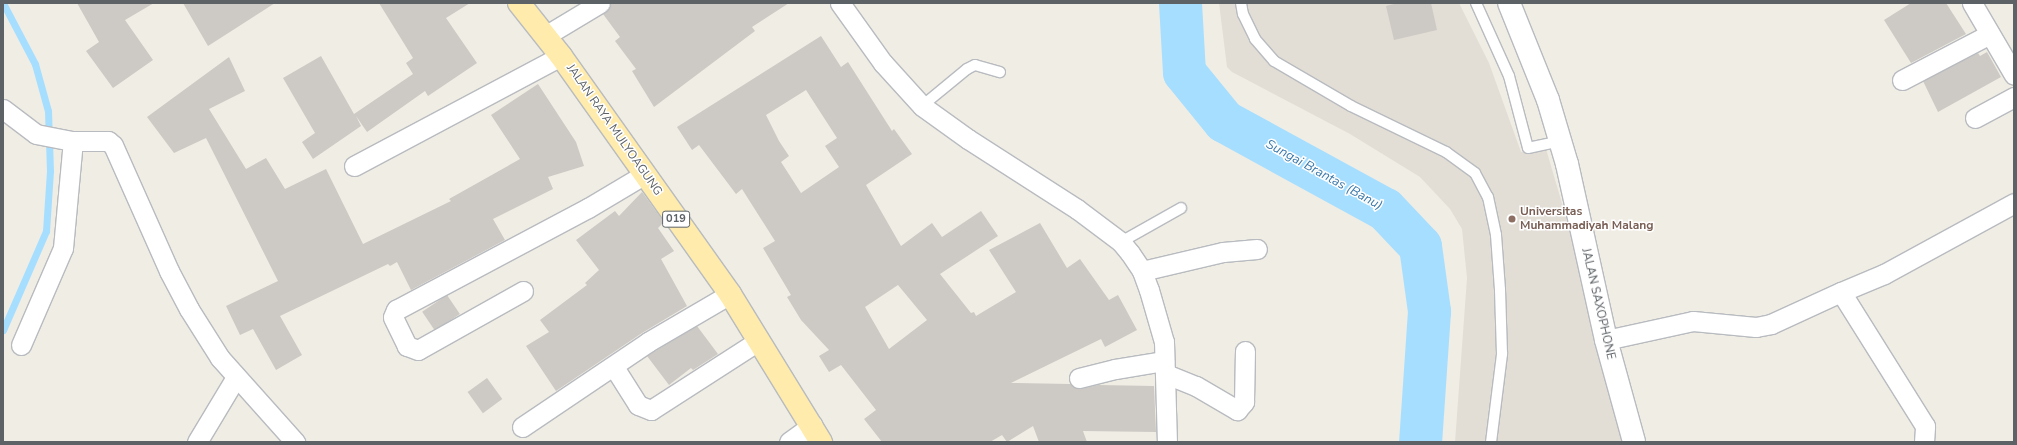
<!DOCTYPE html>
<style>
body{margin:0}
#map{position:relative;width:2017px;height:445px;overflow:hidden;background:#f0ede5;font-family:"Nunito Sans",sans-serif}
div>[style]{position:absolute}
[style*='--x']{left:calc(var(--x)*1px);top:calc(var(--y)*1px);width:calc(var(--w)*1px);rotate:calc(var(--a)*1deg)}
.education>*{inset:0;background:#e2ded6}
.stream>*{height:7px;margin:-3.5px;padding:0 3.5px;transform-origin:3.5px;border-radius:3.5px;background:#a6deff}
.river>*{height:43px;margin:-21.5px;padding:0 21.5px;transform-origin:21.5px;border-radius:21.5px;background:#a6deff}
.building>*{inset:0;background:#cdc9c4;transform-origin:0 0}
.roads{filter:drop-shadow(1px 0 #b8bbbf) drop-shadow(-1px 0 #b8bbbf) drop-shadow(0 1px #b8bbbf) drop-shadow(0 -1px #b8bbbf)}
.service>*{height:10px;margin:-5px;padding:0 5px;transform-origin:5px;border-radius:5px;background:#fff}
.minor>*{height:19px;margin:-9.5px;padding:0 9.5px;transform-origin:9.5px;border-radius:9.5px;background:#fff}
.secondary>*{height:22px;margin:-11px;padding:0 11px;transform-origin:11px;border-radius:11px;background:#fff}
.primary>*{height:22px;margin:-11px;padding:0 11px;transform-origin:11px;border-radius:11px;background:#ffebab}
.dots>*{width:11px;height:11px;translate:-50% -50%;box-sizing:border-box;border:2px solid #fff;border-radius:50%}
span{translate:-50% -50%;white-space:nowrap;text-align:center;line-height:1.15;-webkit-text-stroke:3px #fff;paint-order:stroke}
.shield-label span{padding:1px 3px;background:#fff;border:1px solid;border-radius:3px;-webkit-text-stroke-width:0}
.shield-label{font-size:11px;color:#5d6266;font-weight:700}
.street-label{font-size:12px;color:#5d6266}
.education-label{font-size:12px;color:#785e54;font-weight:700}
.left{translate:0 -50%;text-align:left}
.water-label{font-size:13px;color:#3d7aab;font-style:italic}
.frame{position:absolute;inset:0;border:4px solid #5d6266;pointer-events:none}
</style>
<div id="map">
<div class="education">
<i style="clip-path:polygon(1219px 3px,1459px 3px,1489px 63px,1521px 152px,1546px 149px,1602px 339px,1624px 442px,1455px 442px,1467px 278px,1462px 229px,1450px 209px,1420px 177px,1350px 134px,1232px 72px,1227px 67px)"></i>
</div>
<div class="stream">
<i style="--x:3;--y:330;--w:108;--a:-66.5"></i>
<i style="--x:46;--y:231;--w:60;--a:-86.2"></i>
<i style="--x:50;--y:171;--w:60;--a:-91.9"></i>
<i style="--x:48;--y:111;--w:49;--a:-105.5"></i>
<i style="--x:35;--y:64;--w:69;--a:-117.7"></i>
</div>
<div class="river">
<i style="--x:1180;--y:3;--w:69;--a:86.7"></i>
<i style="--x:1184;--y:72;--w:63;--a:50.8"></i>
<i style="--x:1224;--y:121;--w:183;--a:28.7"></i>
<i style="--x:1385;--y:209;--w:51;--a:46.6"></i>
<i style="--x:1420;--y:246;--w:66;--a:82.1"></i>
<i style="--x:1429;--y:311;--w:131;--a:93.9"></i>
</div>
<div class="building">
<i style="clip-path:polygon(77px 3px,154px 3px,125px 20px,153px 60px,113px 88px,86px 51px,99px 42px)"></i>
<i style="clip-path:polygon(183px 3px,275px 3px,208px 46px)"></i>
<i style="clip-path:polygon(379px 3px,470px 3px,446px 18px,477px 63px,428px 96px,425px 91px,367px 132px,356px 116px,361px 126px,313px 159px,302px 142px,315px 133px,283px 78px,321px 56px,354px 114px,413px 74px,406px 63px,413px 58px)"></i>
<i style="clip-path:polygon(611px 3px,789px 3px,752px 27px,755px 31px,654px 107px,632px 71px,636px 69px,615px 41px,620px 37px,603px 14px)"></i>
<i style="clip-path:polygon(1398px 3px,1431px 3px,1437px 30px,1394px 40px,1386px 6px)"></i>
<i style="clip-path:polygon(1911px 3px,1946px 3px,1966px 34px,1911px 63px,1884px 20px)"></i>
<i style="clip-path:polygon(evenodd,821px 36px,841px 67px,848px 62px,892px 131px,894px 129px,912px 154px,866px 185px,901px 246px,932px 223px,942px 237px,981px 211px,998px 236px,940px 274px,971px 313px,974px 312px,976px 316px,1016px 292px,989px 250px,1040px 223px,1067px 268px,1080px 259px,1109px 300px,1118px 295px,1137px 330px,1105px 347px,1101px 339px,1011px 383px,1070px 384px,1081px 389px,1098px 385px,1154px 386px,1156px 432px,1083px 431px,1087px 442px,1039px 442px,1033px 426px,1007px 442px,1002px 435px,990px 442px,882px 442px,864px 419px,876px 410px,841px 365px,829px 372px,819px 356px,829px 350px,801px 320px,787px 297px,791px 295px,763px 248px,775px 241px,742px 189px,736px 194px,699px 145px,692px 150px,677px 127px,821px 36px,806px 90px,837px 138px,825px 146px,839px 167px,801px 193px,781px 162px,789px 156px,779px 141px,766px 115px,806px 90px,821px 36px,898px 285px,927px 320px,889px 349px,865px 307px,898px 285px)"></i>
<i style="clip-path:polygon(1987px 52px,2001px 77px,1938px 112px,1923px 81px,1978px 53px,1980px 56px)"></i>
<i style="clip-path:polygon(229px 57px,245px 91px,209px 109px,246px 169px,266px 158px,285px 189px,326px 169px,363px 244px,451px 201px,449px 199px,520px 159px,491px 115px,538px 84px,576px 142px,584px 166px,548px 177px,553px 189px,493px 219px,505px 240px,411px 290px,397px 262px,390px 266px,388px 264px,280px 316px,302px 355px,276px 370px,253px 329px,240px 335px,226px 306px,278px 281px,206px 138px,174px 153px,147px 117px)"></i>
<i style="clip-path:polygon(642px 192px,664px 222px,658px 228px,674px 251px,661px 259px,687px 306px,642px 333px,556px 391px,526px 346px,549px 332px,540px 320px,587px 285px,585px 283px,599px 270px,576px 240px,615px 211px,619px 216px)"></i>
<i style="left:447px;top:295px;width:23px;height:30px;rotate:56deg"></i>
<i style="clip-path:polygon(697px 326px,718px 354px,693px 370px,691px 368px,669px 385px,647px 356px)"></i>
<i style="left:487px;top:378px;width:26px;height:24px;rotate:54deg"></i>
</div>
<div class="roads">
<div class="service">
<i style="--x:1241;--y:3;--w:11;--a:80"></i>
<i style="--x:1243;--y:14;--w:28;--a:64"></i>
<i style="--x:1255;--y:39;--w:29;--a:49"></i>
<i style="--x:1274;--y:61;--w:89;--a:30.3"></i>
<i style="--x:1351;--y:106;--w:106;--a:25.8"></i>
<i style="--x:1446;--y:152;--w:36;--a:36"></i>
<i style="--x:1475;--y:173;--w:27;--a:62"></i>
<i style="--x:1488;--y:197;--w:39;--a:78"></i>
<i style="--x:1496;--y:235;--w:55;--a:85.8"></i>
<i style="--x:1500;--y:290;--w:64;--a:88.2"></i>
<i style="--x:1502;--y:354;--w:89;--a:97.1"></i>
<i style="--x:1476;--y:3;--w:80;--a:65.7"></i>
<i style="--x:1509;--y:76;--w:74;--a:75.2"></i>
<i style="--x:1528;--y:148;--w:33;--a:-12"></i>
<i style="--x:922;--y:106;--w:58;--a:-39.4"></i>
<i style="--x:967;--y:69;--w:9;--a:-27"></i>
<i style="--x:975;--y:65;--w:26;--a:16"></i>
<i style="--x:1121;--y:242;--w:69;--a:-29.5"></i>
</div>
<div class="minor">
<i style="--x:840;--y:3;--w:74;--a:54.4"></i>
<i style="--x:883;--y:63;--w:58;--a:47.8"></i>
<i style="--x:922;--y:106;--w:57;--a:35.7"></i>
<i style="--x:968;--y:139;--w:130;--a:32.7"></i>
<i style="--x:1077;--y:209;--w:55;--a:36.9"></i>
<i style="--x:1121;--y:242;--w:14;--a:51"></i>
<i style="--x:1130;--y:253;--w:22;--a:56"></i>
<i style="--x:1142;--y:271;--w:20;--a:70"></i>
<i style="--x:1149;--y:290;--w:54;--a:73.9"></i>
<i style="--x:1164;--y:342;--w:100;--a:88.3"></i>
<i style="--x:1972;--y:3;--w:83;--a:59.7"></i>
<i style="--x:545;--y:36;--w:64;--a:-31"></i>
<i style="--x:1902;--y:80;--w:99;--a:-27.6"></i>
<i style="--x:3;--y:109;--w:41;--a:37.1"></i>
<i style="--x:36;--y:134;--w:38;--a:11"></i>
<i style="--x:73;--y:141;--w:35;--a:0"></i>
<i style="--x:108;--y:141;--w:6;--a:39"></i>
<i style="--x:113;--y:145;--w:138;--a:66"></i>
<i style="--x:169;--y:271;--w:43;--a:62.2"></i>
<i style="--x:189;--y:309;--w:58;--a:57.7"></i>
<i style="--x:220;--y:358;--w:113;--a:48.2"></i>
<i style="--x:1975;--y:118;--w:44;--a:-28.3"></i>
<i style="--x:354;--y:166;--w:234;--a:-28"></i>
<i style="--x:1142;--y:271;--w:83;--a:-13.2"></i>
<i style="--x:1223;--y:252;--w:34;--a:-5"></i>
<i style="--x:523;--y:291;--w:120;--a:150.7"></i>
<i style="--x:418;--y:350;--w:12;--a:-160"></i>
<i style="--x:407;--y:346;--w:32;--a:-116"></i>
<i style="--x:393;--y:317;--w:8;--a:-67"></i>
<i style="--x:396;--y:310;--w:217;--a:-28"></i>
<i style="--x:588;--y:208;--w:66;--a:-30.8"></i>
<i style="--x:1606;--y:340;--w:89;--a:-12.3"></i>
<i style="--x:1693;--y:321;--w:63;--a:5.4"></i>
<i style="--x:1756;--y:327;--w:15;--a:-11"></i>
<i style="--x:1771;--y:324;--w:77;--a:-24.6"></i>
<i style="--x:21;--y:345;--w:106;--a:-66.6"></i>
<i style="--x:63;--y:248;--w:107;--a:-84.7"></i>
<i style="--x:614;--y:367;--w:45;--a:57.7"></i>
<i style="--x:638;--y:405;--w:14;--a:21"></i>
<i style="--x:651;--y:410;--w:127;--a:-32.8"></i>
<i style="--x:1166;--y:374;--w:32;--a:22"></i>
<i style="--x:1196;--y:386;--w:48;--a:30.3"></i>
<i style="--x:1237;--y:410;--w:11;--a:-49"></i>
<i style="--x:1244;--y:402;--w:51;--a:-88.9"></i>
<i style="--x:1079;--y:378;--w:37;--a:-14"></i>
<i style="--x:1115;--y:369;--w:50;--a:-9.3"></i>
<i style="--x:522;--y:427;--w:152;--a:-34"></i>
<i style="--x:648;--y:342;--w:95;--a:-30.3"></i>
<i style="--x:197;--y:442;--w:76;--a:-59"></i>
<i style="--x:789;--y:442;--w:29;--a:-36"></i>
<i style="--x:1924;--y:442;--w:16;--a:-86"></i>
<i style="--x:1925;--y:426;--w:158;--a:-122.1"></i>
<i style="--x:1841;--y:292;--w:47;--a:-22.7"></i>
<i style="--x:1884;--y:274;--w:148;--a:-28.6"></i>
</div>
<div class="secondary">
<i style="--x:1509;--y:3;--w:105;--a:68.1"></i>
<i style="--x:1548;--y:100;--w:67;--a:73.5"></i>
<i style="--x:1567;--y:164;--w:180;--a:77.5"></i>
<i style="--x:1606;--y:340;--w:106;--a:74.6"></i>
</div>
<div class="primary">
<i style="--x:519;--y:3;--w:68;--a:51.6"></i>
<i style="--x:561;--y:56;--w:292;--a:54.6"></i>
<i style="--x:730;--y:294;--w:174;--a:58.4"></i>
</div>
</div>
<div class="dots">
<i style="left:1512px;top:219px;background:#8d6e63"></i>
</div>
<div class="shield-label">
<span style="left:676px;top:219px">019</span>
</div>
<div class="street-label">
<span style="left:614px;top:130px;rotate:55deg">JALAN RAYA MULYOAGUNG</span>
<span style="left:1598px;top:304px;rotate:77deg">JALAN SAXOPHONE</span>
</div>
<div class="education-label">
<span class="left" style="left:1520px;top:219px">Universitas<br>Muhammadiyah Malang</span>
</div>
<div class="water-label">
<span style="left:1324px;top:175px;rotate:29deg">Sungai Brantas (Banu)</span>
</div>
<div class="frame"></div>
</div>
